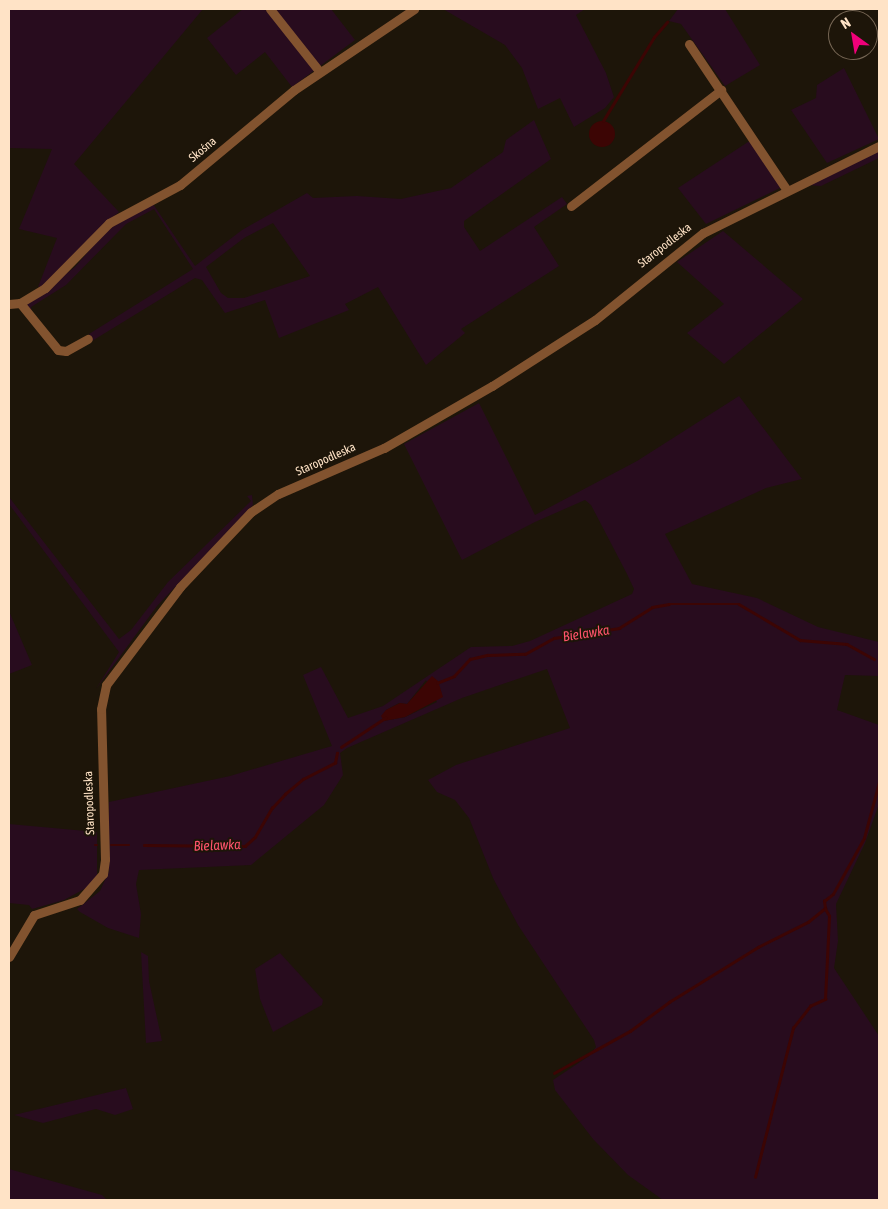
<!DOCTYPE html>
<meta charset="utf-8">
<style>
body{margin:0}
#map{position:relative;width:888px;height:1209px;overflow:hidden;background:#1d1509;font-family:"Asap Condensed",sans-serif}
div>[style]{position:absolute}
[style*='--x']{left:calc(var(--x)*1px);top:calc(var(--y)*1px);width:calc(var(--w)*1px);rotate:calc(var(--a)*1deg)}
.green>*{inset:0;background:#280c1e}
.water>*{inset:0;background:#3c0504}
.round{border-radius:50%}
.stream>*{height:2.5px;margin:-1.25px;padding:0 1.25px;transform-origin:1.25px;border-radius:1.25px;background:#3c0504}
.minor>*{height:9px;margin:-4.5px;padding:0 4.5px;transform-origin:4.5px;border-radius:4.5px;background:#82532f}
span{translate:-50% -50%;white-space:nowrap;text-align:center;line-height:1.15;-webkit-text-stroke:4px #1d1509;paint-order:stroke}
.street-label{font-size:12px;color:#ffe3c6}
.water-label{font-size:14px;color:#ff546c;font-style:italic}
.frame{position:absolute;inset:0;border:10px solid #ffe3c6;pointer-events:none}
.north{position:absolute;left:828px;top:10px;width:50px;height:50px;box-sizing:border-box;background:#1d1509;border:1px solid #776755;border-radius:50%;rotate:328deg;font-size:14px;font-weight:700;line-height:20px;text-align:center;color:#ffe3c6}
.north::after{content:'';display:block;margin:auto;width:18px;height:22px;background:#f1007a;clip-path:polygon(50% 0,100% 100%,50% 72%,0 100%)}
</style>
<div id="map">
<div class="green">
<i style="clip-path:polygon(9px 9px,203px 9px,74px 164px,119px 212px,105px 223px,42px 286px,38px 287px,57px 238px,19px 229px,52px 149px,9px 148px)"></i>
<i style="clip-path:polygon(243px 9px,331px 9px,355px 40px,292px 87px,265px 52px,236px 75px,207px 38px)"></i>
<i style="clip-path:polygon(443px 9px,585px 9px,576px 15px,606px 73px,614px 97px,605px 108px,574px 127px,560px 98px,538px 109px,522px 68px,505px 45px)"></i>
<i style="clip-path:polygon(678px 9px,725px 9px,760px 65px,725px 86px,681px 24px,669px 21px)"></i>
<i style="clip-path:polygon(844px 68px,879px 139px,827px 163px,791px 110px,816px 98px,817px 85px)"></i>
<i style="clip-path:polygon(evenodd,534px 120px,551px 159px,464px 221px,464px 227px,480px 251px,562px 197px,567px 204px,534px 227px,559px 266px,461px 329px,465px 333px,426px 365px,378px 287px,345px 304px,349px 310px,279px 338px,265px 300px,225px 313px,202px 280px,195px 278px,92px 341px,89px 334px,193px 269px,154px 209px,126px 224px,66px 285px,31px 307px,32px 312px,26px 304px,75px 267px,111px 225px,153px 204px,195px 266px,242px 230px,307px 193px,313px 198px,357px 196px,401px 199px,451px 188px,503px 152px,506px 140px,534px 120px,273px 223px,310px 276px,244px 298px,228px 298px,221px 293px,206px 267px,244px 238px,273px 223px)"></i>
<i style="clip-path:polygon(751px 140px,782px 187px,706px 224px,678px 188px)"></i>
<i style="clip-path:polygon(879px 150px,879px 158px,821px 186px,808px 185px)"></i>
<i style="clip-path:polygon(723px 231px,803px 299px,724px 364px,687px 333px,724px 304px,677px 262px)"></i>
<i style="clip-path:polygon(evenodd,739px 396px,802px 479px,766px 488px,665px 534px,692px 584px,757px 598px,818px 627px,879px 642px,879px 676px,845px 675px,837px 710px,879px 725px,879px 804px,865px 843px,836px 904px,838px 941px,834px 968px,879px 1036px,879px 1200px,663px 1200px,628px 1175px,593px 1139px,555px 1090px,553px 1080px,589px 1056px,596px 1047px,594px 1040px,518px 925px,493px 878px,469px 818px,455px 800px,437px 792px,428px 780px,456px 765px,570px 728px,547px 669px,462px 698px,347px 748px,340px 753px,343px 775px,324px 805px,251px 865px,139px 870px,136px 884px,141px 914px,139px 938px,108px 928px,80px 912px,77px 909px,100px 891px,109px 871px,109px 802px,230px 776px,332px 746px,303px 675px,321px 667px,348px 718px,383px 706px,471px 647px,512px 646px,530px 641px,632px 594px,634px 589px,627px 574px,591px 505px,585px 500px,535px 522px,462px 560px,404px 444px,479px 403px,535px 515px,637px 461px,739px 396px,426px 680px,437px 702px,405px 717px,383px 721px,386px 710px,399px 703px,407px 704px,426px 680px)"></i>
<i style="clip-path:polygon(252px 495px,253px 505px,157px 606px,96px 689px,119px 652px,9px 504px,9px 497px,119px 639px,131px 630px,168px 582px,251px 501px,247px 496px)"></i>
<i style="clip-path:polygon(9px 611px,32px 665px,9px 674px)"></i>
<i style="clip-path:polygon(9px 824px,97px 832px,97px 875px,88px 887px,64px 900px,32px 909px,29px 905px,9px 903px)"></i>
<i style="clip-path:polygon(141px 952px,148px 956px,149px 981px,162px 1041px,146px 1043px)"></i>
<i style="clip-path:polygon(280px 953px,323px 1000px,322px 1005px,273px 1032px,260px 999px,255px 969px)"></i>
<i style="clip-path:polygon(126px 1088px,133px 1109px,115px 1115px,96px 1109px,43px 1123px,14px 1115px)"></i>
<i style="clip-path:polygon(9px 1169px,102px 1195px,107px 1200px,9px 1200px)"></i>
</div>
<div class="water">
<i class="round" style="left:589px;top:121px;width:26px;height:26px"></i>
<i style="clip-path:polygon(432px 676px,438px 681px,443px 697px,405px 717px,384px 721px,381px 716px,386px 710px,400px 703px,407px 704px)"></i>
</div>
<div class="stream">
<i style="--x:678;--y:9;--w:1;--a:0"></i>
<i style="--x:603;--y:121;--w:98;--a:-58.7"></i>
<i style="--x:654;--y:37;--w:20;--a:-49"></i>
<i style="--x:437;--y:683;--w:18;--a:-22"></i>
<i style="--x:454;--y:676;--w:23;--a:-47"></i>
<i style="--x:470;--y:659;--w:18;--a:-13"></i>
<i style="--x:488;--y:655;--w:37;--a:-2"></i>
<i style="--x:525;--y:654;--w:33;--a:-29"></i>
<i style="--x:554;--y:638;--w:66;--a:-8.7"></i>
<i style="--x:619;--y:628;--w:39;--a:-32"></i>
<i style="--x:652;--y:607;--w:17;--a:-10"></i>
<i style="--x:669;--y:604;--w:70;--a:0"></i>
<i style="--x:739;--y:604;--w:71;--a:30.5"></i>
<i style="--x:800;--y:640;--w:47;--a:4.9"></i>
<i style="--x:847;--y:644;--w:31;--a:29"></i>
<i style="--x:341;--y:747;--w:53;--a:-33.4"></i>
<i style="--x:95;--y:845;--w:2;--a:0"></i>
<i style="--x:111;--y:845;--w:18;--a:0"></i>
<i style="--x:144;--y:845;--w:101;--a:0.6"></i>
<i style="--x:245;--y:846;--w:13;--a:-42"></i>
<i style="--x:255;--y:837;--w:34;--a:-60"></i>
<i style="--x:272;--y:808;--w:19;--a:-47"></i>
<i style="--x:285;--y:794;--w:23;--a:-40"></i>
<i style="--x:303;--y:779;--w:36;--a:-27"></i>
<i style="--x:335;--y:763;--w:10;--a:-79"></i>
<i style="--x:554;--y:1073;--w:87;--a:-28.9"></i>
<i style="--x:630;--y:1031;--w:49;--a:-36.6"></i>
<i style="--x:669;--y:1002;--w:105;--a:-31.7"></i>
<i style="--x:758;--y:947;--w:56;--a:-26.6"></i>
<i style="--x:808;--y:922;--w:22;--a:-39"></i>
<i style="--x:825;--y:908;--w:7;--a:-98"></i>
<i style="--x:824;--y:901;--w:11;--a:-38"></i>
<i style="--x:833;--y:894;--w:64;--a:-61"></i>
<i style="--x:864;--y:838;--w:58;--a:-75"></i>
<i style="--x:755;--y:1177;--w:154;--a:-75.7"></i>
<i style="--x:793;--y:1028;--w:28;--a:-52"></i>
<i style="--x:810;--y:1006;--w:17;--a:-25"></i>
<i style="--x:825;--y:999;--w:83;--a:-87.2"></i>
<i style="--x:829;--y:916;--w:8;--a:-120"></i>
</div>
<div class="minor">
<i style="--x:270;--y:9;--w:80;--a:51.6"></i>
<i style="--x:689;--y:44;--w:174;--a:56.2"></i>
<i style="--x:571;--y:206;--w:190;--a:-37.7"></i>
<i style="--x:20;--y:303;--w:60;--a:51"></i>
<i style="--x:58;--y:350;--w:8;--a:7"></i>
<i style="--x:66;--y:351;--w:25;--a:-29"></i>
<i style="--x:9;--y:304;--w:11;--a:-5"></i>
<i style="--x:20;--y:303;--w:29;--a:-31"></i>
<i style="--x:45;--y:288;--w:91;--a:-45.4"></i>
<i style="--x:109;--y:223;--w:81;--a:-28.2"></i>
<i style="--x:180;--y:185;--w:148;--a:-39.8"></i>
<i style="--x:294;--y:90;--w:145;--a:-34"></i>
<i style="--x:9;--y:957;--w:49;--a:-59.2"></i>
<i style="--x:34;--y:915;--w:48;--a:-18.1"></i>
<i style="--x:80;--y:900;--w:35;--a:-49"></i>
<i style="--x:103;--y:874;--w:15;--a:-82"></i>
<i style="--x:105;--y:859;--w:150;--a:-91.5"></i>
<i style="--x:101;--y:709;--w:25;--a:-78"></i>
<i style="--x:106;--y:685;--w:123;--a:-52.9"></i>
<i style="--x:180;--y:587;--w:103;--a:-46.6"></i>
<i style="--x:251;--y:512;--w:32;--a:-34"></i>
<i style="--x:278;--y:494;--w:116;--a:-23.5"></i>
<i style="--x:384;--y:448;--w:125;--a:-29.9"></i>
<i style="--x:492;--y:386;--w:122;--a:-32.7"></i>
<i style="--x:595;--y:320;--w:139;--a:-38.9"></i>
<i style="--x:703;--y:233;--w:196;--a:-26.3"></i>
</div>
<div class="street-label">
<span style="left:203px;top:150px;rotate:-40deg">Skośna</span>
<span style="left:665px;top:246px;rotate:-38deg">Staropodleska</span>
<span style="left:326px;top:460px;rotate:-24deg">Staropodleska</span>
<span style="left:90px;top:803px;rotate:-92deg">Staropodleska</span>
</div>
<div class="water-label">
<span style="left:586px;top:633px;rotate:-9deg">Bielawka</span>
<span style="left:217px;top:845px;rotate:-2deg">Bielawka</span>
</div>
<div class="frame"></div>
<div class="north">N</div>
</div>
